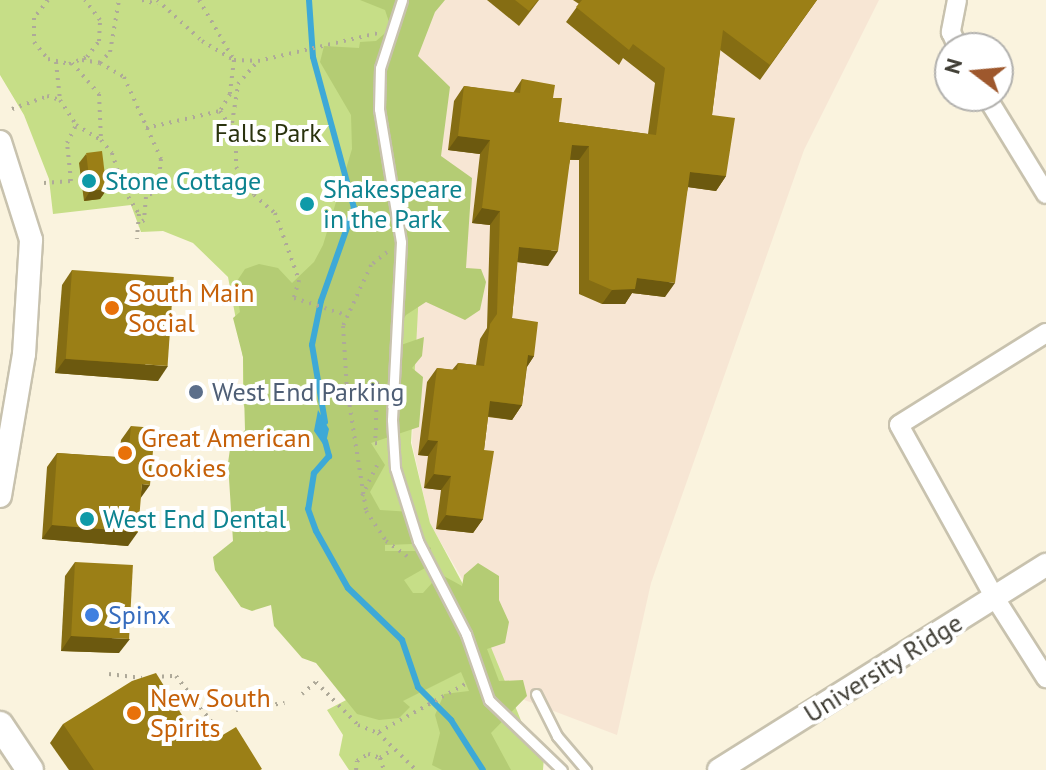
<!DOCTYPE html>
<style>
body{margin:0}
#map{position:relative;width:1046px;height:770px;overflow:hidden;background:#faf3de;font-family:"PT Sans",sans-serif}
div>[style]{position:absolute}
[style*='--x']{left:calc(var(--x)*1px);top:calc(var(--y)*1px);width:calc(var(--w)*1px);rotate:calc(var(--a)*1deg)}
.education>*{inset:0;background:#f7e6d4}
.green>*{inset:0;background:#c6de87}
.forest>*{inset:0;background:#b4cc74}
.water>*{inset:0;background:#3da9d7}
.stream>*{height:6px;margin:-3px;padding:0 3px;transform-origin:3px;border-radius:3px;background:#3da9d7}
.path>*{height:4px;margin-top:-2px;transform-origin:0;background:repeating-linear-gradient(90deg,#aea999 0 2px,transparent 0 8px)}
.roads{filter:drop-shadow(2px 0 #c8c2ae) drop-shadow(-2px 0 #c8c2ae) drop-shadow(0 2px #c8c2ae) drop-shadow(0 -2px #c8c2ae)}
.service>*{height:9px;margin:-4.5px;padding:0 4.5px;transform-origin:4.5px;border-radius:4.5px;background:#fff}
.minor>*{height:18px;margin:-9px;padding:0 9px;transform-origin:9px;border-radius:9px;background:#fff}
.tertiary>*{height:22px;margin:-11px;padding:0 11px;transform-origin:11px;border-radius:11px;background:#fff}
.secondary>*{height:26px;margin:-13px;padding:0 13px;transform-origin:13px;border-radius:13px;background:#fff}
.wall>*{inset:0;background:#856d13}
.shaded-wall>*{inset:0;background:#6c590f}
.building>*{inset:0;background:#9b7f16;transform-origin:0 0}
.dots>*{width:22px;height:22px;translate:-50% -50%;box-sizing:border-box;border:4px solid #fff;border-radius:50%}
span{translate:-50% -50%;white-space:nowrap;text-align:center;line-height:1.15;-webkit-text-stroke:8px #fff;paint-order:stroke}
.park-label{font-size:26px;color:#2a330e}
.culture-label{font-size:26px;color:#0d838f}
.left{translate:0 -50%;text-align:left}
.food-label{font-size:26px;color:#c56008}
.service-label{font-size:26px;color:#4e5e75}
.shop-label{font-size:26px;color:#366cbe}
.street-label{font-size:26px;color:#3f3d34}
.north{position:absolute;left:934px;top:32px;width:80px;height:80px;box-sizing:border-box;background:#fff;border:2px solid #b2b1ae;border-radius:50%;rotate:286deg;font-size:22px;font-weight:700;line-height:32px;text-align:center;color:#3f3d34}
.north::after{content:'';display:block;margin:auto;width:28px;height:36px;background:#9e582d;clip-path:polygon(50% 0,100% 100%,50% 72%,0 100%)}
</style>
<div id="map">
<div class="education">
<i style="clip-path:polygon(428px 0,879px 0,804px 150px,651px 583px,617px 735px,506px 693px,464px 582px,430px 524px,412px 443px,417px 307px,414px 168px,402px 54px)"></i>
</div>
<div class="green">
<i style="clip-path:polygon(0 0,421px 0,396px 70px,421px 253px,411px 443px,430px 523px,472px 601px,522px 723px,544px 757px,543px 770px,349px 770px,339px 755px,343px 735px,327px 710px,350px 698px,243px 403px,243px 357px,228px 277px,193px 243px,163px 231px,141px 232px,131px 205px,53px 214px,49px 179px,24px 115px,0 75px)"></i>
</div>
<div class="forest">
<i style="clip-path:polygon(360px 0,445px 0,435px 12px,418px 56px,450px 87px,441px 156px,472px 178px,466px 268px,481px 269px,486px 282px,480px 310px,465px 320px,426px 302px,406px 315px,391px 340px,401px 345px,424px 337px,422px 356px,412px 368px,423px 377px,419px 427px,371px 443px,385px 465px,370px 492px,380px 510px,412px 512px,418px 528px,413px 544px,385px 545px,385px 551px,415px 551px,422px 542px,431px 548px,425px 568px,404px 580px,413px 593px,423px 593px,440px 574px,462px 586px,464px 575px,478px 563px,499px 576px,499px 600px,509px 622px,505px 643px,487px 649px,499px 681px,523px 680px,527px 696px,491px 733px,511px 770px,442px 770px,432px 765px,440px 733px,435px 715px,444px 694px,469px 691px,461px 672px,403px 701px,410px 707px,399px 718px,379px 720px,357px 714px,316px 663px,302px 658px,274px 626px,271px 605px,252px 611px,241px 607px,215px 570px,213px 557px,233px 541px,228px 463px,230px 449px,245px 430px,243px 357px,233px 318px,240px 312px,235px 284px,245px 269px,259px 264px,278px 268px,292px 283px,314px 262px,323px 245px,352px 149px,351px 115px,320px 62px,324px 46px,359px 48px,360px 42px,376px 41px,391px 28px,385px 10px)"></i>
</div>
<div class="water">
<i style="clip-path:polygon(318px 410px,329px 429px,325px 447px,314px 431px)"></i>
</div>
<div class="stream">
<i style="--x:309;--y:0;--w:57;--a:86"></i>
<i style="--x:313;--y:57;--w:156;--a:74.8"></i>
<i style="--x:354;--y:208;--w:99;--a:109.5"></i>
<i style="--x:321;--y:301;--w:45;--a:101.6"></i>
<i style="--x:312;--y:345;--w:78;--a:80.4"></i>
<i style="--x:325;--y:441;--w:16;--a:75"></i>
<i style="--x:329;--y:456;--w:23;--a:131"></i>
<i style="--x:314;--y:473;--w:36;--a:99"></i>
<i style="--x:308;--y:509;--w:23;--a:70"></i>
<i style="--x:316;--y:531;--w:65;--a:60.7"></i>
<i style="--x:348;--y:588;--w:75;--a:43.9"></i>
<i style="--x:402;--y:640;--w:50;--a:71.2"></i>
<i style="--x:418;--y:687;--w:47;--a:45"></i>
<i style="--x:451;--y:720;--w:59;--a:57.4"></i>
</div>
<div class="path">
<i style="--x:48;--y:0;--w:23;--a:128"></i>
<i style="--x:34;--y:18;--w:24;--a:90"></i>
<i style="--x:34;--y:42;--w:22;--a:51"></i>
<i style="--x:48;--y:59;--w:22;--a:13"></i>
<i style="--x:69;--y:64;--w:19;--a:-21"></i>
<i style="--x:87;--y:57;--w:20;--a:-53"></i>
<i style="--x:99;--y:41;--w:21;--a:-87"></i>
<i style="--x:100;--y:20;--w:25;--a:-127"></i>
<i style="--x:142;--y:0;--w:16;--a:15"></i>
<i style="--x:157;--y:0;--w:61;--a:42.3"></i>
<i style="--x:202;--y:41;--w:37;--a:31"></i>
<i style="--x:234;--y:60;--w:34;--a:97"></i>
<i style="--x:230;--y:94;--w:20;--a:120"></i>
<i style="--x:220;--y:111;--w:29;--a:56"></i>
<i style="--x:236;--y:135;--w:32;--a:90"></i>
<i style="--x:236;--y:167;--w:33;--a:57"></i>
<i style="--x:254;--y:195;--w:28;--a:41"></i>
<i style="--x:275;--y:213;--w:71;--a:70.3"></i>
<i style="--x:299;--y:280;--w:19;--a:106"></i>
<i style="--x:294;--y:298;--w:55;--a:18.1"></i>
<i style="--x:199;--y:0;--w:69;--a:59.7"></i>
<i style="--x:234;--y:60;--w:24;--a:2"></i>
<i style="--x:258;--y:61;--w:123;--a:-13.1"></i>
<i style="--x:82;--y:60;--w:18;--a:9"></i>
<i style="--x:100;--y:63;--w:28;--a:30"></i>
<i style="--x:124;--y:77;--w:90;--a:65.7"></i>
<i style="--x:161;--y:159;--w:30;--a:96"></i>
<i style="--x:158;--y:189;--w:14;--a:146"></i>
<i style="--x:146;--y:197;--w:23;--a:95"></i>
<i style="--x:144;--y:220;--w:8;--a:140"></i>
<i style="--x:56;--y:62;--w:38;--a:84"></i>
<i style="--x:60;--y:100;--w:30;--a:57"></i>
<i style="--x:76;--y:125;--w:29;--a:31"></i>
<i style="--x:72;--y:63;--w:41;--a:48.9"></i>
<i style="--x:99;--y:94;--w:46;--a:87.5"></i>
<i style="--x:101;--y:140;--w:17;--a:50"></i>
<i style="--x:112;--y:153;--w:39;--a:72"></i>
<i style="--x:124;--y:190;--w:28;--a:58"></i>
<i style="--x:139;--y:214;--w:25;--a:95"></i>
<i style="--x:100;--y:63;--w:15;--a:-48"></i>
<i style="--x:110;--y:52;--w:53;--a:-80.2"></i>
<i style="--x:12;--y:109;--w:37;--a:-20"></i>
<i style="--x:47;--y:96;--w:14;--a:17"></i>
<i style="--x:232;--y:123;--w:39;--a:-81"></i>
<i style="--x:238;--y:84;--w:30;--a:-49"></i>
<i style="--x:146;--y:128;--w:76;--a:-12.9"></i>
<i style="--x:44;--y:183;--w:27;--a:-4"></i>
<i style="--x:71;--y:181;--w:38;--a:-96"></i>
<i style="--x:67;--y:143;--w:20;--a:-63"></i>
<i style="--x:387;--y:252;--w:21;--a:141"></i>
<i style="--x:371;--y:265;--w:67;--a:114.7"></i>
<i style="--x:343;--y:326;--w:63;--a:86.4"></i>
<i style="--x:347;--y:389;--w:123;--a:81.1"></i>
<i style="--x:366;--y:511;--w:36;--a:56"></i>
<i style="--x:386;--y:541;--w:31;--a:36"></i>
<i style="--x:348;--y:394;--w:33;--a:-20"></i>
<i style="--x:376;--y:420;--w:27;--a:-88"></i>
<i style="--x:376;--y:428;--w:15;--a:94"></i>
<i style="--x:375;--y:443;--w:4;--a:14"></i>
<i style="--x:362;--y:496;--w:39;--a:-64"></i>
<i style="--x:109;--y:674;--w:33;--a:7"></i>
<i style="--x:154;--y:677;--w:22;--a:-3"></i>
<i style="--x:176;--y:676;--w:62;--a:52.2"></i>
<i style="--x:214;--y:725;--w:6;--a:-45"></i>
<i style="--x:302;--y:694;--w:18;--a:-41"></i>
<i style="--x:316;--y:682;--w:60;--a:45.7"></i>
<i style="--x:358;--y:725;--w:22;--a:22"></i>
<i style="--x:378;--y:733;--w:53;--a:44.2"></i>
<i style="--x:236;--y:710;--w:49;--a:-8.3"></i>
<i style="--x:379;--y:732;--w:103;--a:-29.1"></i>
<i style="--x:380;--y:758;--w:16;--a:-35"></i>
<i style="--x:356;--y:770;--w:9;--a:-84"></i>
<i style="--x:357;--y:761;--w:13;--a:-32"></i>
<i style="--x:368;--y:754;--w:13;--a:18"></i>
<i style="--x:380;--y:758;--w:13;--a:72"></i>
</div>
<div class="roads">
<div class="service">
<i style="--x:402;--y:0;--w:71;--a:107.9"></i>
<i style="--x:380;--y:68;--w:41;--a:91.4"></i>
<i style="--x:379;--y:109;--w:135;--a:80.6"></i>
<i style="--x:401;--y:242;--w:178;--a:92.9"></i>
<i style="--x:392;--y:420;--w:48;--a:86.4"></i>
<i style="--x:395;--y:468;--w:77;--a:72.5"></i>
<i style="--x:418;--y:541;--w:105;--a:62.7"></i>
<i style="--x:466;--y:634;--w:70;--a:70.8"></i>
<i style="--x:489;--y:700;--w:101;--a:43.8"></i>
<i style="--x:536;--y:694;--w:47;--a:63.4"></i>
<i style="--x:557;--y:736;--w:45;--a:49.5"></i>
</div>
<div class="minor">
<i style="--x:957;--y:0;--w:33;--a:101"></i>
<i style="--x:951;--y:32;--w:17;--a:66"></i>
<i style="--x:986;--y:96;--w:115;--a:58.5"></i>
<i style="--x:1046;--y:333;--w:173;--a:148"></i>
<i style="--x:899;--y:425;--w:198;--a:61"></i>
<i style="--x:995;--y:598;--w:95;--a:57.5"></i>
</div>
<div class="tertiary">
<i style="--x:0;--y:142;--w:103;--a:72.4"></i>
<i style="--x:31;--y:240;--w:114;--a:93.5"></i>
<i style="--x:24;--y:354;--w:144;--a:99.6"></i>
<i style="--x:719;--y:770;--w:386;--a:-32.1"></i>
</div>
<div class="secondary">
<i style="--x:0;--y:725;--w:54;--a:56.3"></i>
</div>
</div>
<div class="wall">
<i style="clip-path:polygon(487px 0,539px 0,519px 26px)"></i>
<i style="clip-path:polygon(573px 0,817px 0,760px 80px,720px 50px,712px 115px,726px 176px,716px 191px,688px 187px,665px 297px,632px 293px,625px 304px,602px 304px,579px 294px,579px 160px,570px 160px,548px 266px,517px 262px,512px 318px,534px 356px,527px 367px,522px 405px,512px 420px,488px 417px,484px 450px,483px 519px,473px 533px,436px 529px,441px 490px,424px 488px,428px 456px,418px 455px,427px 382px,437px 368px,452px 370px,458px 363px,476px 365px,480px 339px,487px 328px,490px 225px,472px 223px,480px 154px,448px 150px,454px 101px,464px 86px,513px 93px,522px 79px,553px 98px,559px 122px,648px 134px,655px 83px,623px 58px,619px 65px,566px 22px,579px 4px)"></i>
<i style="clip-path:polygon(86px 154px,107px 189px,100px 199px,84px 201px,79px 163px)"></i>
<i style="clip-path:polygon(72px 270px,158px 381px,55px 373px,62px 285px)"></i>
<i style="clip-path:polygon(131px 426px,140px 499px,128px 546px,42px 539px,47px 467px,57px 453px,119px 457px,121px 440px)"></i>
<i style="clip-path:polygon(75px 562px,119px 653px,61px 651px,65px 576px)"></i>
<i style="clip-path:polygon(63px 724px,195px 736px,216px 739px,261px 770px,69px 770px,50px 743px)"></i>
</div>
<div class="shaded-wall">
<i style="clip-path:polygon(458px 136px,490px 140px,480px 154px,448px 150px)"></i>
<i style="clip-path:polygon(572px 145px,589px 146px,579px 160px,562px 159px)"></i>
<i style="clip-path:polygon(690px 172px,726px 176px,716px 191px,680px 186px)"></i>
<i style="clip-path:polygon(107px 189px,100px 199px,84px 201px,90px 191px)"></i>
<i style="clip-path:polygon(482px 208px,500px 211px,490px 225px,472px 223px)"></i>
<i style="clip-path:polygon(519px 247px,558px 251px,548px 266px,509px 261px)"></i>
<i style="clip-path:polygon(637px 278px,675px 283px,665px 297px,632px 293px,625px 304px,602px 304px,612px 290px)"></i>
<i style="clip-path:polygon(528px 355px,534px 356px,524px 371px)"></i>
<i style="clip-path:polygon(65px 359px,168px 366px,158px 381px,55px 373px)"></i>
<i style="clip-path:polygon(490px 401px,522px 405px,512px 420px,480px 415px)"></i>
<i style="clip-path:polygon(428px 440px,438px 441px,428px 456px,418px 455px)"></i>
<i style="clip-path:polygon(434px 474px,451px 476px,441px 490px,424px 488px)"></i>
<i style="clip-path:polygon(142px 484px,150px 485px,140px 499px)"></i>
<i style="clip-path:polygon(446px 515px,483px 519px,473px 533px,436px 529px)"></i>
<i style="clip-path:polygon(52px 525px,138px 532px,128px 546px,42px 539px)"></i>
<i style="clip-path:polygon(71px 636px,130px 639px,119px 653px,61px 651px)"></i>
</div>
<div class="building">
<i style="clip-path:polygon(515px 0,538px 0,529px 11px)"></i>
<i style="clip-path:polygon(582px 0,817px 0,770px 65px,723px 30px,712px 115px,735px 118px,726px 176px,690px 172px,675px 283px,637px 278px,635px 289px,612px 290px,589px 280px,589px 146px,572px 145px,558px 251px,519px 247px,512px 318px,538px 322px,534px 356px,528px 355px,522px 405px,490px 401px,484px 450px,494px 451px,483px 519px,446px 515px,451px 476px,434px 474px,438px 441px,428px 440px,437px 368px,457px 370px,458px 363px,484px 366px,490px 324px,497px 314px,500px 211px,482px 208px,490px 140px,458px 136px,464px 86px,520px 93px,522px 79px,555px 85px,553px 98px,562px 98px,559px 122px,656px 135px,665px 68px,633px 44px,629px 50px,576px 7px)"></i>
<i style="left:102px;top:151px;width:38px;height:16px;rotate:83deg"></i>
<i style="left:72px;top:270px;width:102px;height:89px;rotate:4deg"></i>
<i style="clip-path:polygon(131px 426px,155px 428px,150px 485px,142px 484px,138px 532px,52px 525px,57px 453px,128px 458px)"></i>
<i style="left:75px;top:562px;width:58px;height:74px;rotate:3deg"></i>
<i style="clip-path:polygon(156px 673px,195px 736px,209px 728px,216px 739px,236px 727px,262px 769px,260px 770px,94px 770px,63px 724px,132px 681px)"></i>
</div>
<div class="dots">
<i style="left:89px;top:181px;background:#0f9aa8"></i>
<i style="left:307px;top:204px;background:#0f9aa8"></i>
<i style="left:112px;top:308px;background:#e8710a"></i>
<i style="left:196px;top:392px;background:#5c6f8a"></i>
<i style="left:125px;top:453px;background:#e8710a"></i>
<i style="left:87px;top:519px;background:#0f9aa8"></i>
<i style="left:92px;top:615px;background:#3f7fe0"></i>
<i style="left:134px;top:713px;background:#e8710a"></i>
</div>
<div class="park-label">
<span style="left:268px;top:133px">Falls Park</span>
</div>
<div class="culture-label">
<span class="left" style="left:105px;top:181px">Stone Cottage</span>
<span class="left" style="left:323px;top:204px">Shakespeare<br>in the Park</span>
<span class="left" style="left:103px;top:519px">West End Dental</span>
</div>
<div class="food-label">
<span class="left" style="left:128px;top:308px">South Main<br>Social</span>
<span class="left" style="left:141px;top:453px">Great American<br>Cookies</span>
<span class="left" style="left:150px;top:713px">New South<br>Spirits</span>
</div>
<div class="service-label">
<span class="left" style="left:212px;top:392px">West End Parking</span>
</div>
<div class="shop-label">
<span class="left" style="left:108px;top:615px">Spinx</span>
</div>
<div class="street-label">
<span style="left:883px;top:668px;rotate:-32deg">University Ridge</span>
</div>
<div class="north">N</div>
</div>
